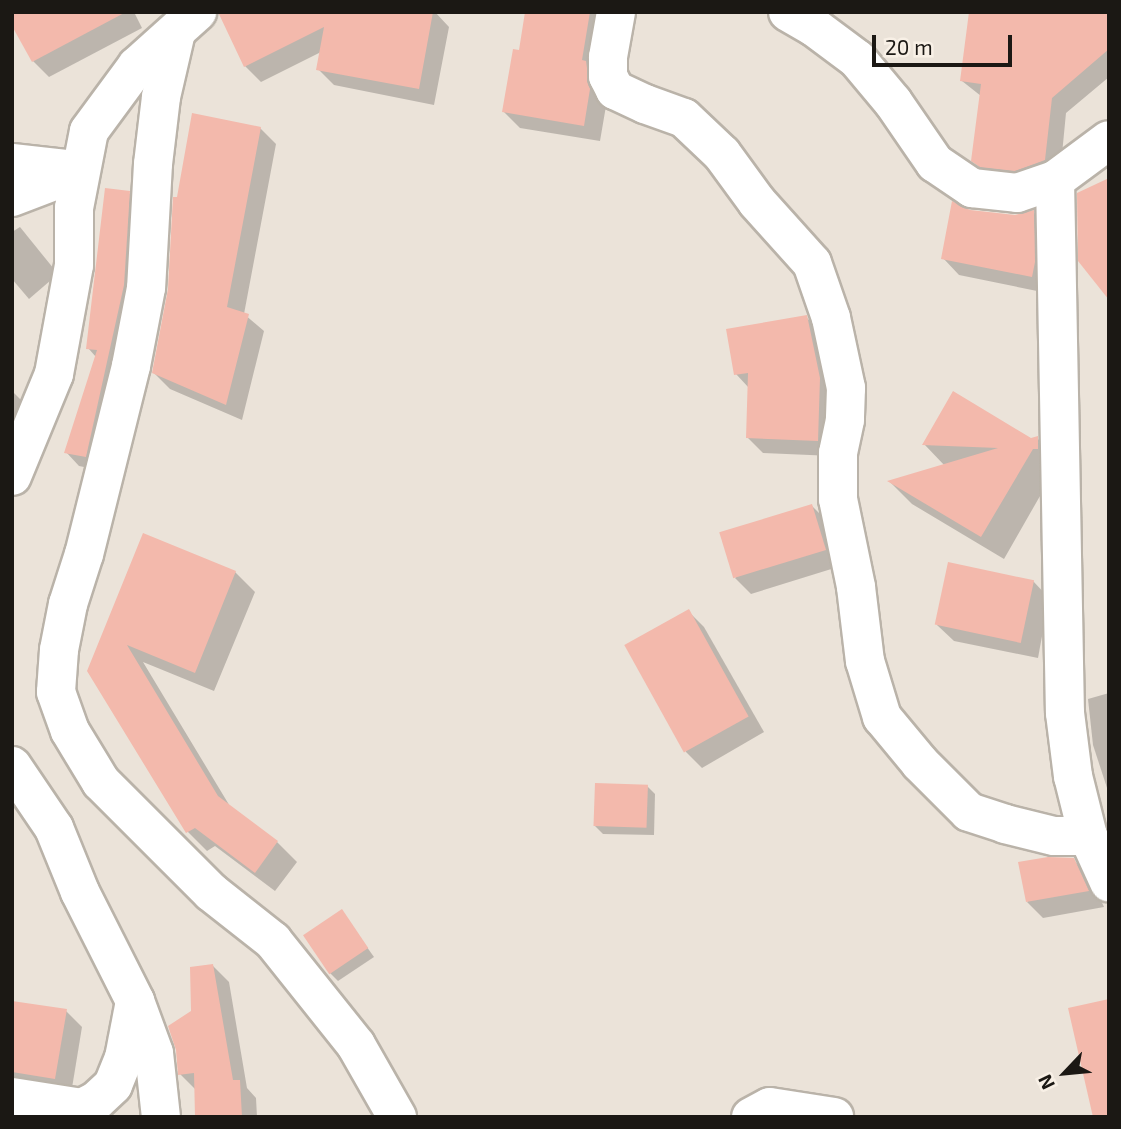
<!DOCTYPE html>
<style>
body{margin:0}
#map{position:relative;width:1121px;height:1129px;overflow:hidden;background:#ebe3d9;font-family:"Exo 2",sans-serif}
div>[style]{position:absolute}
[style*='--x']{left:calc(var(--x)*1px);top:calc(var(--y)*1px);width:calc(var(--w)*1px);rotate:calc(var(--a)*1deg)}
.shadow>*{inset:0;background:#0003}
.building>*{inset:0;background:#f3b9ac;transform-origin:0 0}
.roads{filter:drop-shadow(2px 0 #bab3a9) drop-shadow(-2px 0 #bab3a9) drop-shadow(0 2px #bab3a9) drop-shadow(0 -2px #bab3a9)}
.street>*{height:38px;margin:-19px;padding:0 19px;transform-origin:19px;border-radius:19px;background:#fff}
.secondary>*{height:38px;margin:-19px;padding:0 19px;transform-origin:19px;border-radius:19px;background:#fff}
span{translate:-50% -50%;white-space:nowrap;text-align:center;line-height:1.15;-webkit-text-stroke:5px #f8f0e6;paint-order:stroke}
.frame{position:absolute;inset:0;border:14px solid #1b1814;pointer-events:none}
.north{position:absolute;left:1030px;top:1038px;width:70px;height:70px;-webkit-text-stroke:5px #f8f0e6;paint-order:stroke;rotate:244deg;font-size:19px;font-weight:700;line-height:28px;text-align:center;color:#1b1814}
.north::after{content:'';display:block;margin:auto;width:24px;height:32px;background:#1b1814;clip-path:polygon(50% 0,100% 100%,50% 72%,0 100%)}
.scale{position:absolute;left:872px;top:35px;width:140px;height:32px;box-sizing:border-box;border:4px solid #1b1814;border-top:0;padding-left:9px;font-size:21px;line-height:24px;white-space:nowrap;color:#1b1814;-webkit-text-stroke:5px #f8f0e6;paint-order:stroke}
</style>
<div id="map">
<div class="shadow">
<i style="clip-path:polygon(12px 12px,134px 12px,142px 28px,49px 77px,33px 61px)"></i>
<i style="clip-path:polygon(260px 12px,435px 12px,449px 27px,434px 105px,334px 85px,318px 69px,321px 52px,261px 82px,245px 66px)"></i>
<i style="clip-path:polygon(527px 12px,609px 12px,602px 79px,606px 106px,600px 141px,520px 128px,504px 112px,520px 52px)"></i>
<i style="clip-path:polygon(1109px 12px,1109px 77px,1066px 113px,1060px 175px,989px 176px,973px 161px,981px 96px,962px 81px)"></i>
<i style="clip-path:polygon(260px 128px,276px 144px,244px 314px,264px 331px,242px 420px,170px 389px,154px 373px,170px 290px)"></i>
<i style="clip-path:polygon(129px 193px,143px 207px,99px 470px,79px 466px,66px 452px,96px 357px,88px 348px)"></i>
<i style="clip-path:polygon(969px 211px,1015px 217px,1033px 212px,1049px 228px,1047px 293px,959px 275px,943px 258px)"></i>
<i style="clip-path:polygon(20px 227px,58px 274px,29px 299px,12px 279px,12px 232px)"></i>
<i style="clip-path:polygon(806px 317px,822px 333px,833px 456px,763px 453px,747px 437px,749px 388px,736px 374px)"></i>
<i style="clip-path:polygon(12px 391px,27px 406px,12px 453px)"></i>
<i style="clip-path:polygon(1037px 438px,1060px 461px,1004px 559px,912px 504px,890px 482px,945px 466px,924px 444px)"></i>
<i style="clip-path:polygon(812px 506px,828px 522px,841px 566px,751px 594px,735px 578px)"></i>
<i style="clip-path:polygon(144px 535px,235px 572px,255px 592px,214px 691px,143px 662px,231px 808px,277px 842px,297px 862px,275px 891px,215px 846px,207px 851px,188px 832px,88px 671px)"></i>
<i style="clip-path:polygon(1033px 581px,1049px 598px,1038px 658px,954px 641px,937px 625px)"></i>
<i style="clip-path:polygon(688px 611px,704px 627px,764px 732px,702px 768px,686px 752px)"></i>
<i style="clip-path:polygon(1109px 693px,1109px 794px,1093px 745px,1088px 699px)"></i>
<i style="clip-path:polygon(647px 786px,655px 794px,654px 835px,603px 834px,595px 826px)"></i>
<i style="clip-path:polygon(1073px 860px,1090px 876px,1104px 907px,1043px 918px,1027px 902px)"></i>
<i style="clip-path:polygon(342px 912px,374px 957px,338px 981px,330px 973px)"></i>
<i style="clip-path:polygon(213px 966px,229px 982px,247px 1088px,256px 1098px,257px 1117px,197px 1117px,196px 1090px,180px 1074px)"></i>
<i style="clip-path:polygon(12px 1002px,66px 1011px,82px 1027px,71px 1094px,12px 1085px)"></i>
</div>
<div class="building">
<i style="clip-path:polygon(12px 12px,126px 12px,32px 62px,12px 26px)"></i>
<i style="clip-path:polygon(218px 12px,433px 12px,419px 89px,316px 70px,324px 27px,244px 67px)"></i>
<i style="clip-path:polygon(525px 12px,590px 12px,582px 60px,586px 61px,590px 89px,584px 126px,502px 112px,513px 49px,519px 50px)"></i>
<i style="clip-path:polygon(969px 12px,1109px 12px,1109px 49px,1052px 98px,1045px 160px,1015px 171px,980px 167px,971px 161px,981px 84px,960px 81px)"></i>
<i style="clip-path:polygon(192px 113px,261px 127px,227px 307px,249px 314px,226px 405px,152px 373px,168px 289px,173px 197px,177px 197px)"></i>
<i style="clip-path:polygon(1109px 178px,1109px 300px,1078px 261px,1077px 193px)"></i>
<i style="clip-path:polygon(105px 188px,130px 191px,124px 285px,86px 457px,64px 453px,97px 350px,86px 349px)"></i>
<i style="clip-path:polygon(952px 201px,970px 210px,1015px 215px,1034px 210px,1035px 262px,1032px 277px,941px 259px)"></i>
<i style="clip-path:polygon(807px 315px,820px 378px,818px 441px,746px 438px,748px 373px,734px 375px,726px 329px)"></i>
<i style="clip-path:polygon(953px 391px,1031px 438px,1038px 436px,1038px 449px,1033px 449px,981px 537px,887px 481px,998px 448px,922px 445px)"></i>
<i style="left:812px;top:504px;width:48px;height:97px;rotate:73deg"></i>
<i style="clip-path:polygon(143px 533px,236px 571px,195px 673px,127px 645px,218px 796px,278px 841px,255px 873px,195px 828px,186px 833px,87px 671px)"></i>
<i style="left:948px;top:562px;width:88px;height:64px;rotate:12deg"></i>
<i style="left:689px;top:609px;width:123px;height:74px;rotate:61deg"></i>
<i style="left:595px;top:783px;width:53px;height:43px;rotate:2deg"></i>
<i style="clip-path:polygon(1048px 857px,1074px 858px,1089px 891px,1026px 902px,1018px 862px)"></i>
<i style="left:342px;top:909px;width:47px;height:47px;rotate:56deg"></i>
<i style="clip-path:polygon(213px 964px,233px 1080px,240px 1080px,242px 1117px,195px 1117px,194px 1073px,178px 1075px,176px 1050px,168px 1026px,191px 1011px,190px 967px)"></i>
<i style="clip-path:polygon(1109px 999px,1109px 1117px,1093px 1117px,1068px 1008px)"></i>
<i style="clip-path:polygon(12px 1001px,67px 1009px,55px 1079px,12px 1072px)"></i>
</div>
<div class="roads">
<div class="street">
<i style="--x:616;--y:12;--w:46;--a:100.1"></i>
<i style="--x:608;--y:57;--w:19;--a:90"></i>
<i style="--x:608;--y:76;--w:16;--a:63"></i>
<i style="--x:615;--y:90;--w:33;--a:25"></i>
<i style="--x:645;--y:104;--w:41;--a:19.7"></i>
<i style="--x:684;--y:118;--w:52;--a:43.5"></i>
<i style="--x:722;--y:154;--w:59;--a:53.9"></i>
<i style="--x:757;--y:202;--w:82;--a:48"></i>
<i style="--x:812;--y:263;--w:58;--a:70.9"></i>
<i style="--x:831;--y:318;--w:72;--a:77.9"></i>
<i style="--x:846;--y:388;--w:32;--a:92"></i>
<i style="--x:845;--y:420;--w:34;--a:102"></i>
<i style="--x:838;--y:453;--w:46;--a:90"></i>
<i style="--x:838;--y:499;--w:90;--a:78.4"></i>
<i style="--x:856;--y:587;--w:75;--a:83.1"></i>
<i style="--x:865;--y:661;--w:59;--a:73.1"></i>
<i style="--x:882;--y:717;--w:60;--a:50.4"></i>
<i style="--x:920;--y:763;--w:69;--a:45"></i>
<i style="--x:969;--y:812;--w:38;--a:18"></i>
<i style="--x:1005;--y:824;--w:50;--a:13.8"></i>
<i style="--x:1054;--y:836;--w:34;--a:0"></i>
<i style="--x:788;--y:12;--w:30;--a:30"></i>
<i style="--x:814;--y:27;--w:54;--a:36.7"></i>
<i style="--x:857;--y:59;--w:56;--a:50.1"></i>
<i style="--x:893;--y:102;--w:74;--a:55.5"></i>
<i style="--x:935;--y:163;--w:45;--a:34"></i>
<i style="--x:972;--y:188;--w:45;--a:6.3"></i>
<i style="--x:1017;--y:193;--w:40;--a:-18.9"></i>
<i style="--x:1055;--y:180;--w:67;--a:-36.5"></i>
<i style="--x:176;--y:32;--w:67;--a:103"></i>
<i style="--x:161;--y:97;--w:67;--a:96.8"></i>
<i style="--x:153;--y:164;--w:124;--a:93.2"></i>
<i style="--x:146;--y:288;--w:79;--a:100.9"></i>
<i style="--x:131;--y:366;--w:194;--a:104"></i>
<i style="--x:84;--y:554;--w:52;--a:107.7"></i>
<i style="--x:68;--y:604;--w:47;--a:101.1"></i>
<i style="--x:59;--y:650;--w:42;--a:94.1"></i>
<i style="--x:56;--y:692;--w:41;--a:70.3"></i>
<i style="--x:70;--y:731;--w:60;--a:58.7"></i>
<i style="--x:101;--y:782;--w:156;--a:45"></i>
<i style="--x:211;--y:892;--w:79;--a:38.3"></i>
<i style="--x:273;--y:941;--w:133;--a:51.4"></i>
<i style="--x:356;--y:1045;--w:83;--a:60.3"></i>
<i style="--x:12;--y:163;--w:63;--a:6.3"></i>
<i style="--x:1055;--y:180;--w:533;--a:88.93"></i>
<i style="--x:1065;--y:713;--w:64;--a:82.8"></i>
<i style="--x:1073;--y:776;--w:62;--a:76"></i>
<i style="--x:1088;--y:836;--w:51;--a:65.5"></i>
<i style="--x:12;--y:197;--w:73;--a:-20.9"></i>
<i style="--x:12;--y:1097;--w:71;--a:8.9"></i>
<i style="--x:82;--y:1108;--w:16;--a:-27"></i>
<i style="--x:96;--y:1101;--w:23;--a:-43"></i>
<i style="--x:113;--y:1085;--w:29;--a:-68"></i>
<i style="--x:124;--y:1058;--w:58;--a:-79.1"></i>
<i style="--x:751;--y:1117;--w:21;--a:-28"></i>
<i style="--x:770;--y:1107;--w:65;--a:8.9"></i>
</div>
<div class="secondary">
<i style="--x:12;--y:476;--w:110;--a:-67.6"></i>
<i style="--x:54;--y:374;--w:111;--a:-79.6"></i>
<i style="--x:74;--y:265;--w:57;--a:-90"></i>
<i style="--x:74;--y:208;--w:78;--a:-79"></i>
<i style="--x:89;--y:131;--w:81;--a:-53.6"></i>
<i style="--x:137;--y:66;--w:81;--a:-42"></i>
<i style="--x:12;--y:766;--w:75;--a:55.9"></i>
<i style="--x:54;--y:828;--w:69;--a:67.9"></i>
<i style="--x:80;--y:892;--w:122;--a:63.2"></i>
<i style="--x:135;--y:1001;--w:55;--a:69.9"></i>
<i style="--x:154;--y:1053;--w:64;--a:83.8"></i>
</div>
</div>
<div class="frame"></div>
<div class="north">N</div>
<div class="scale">20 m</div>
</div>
